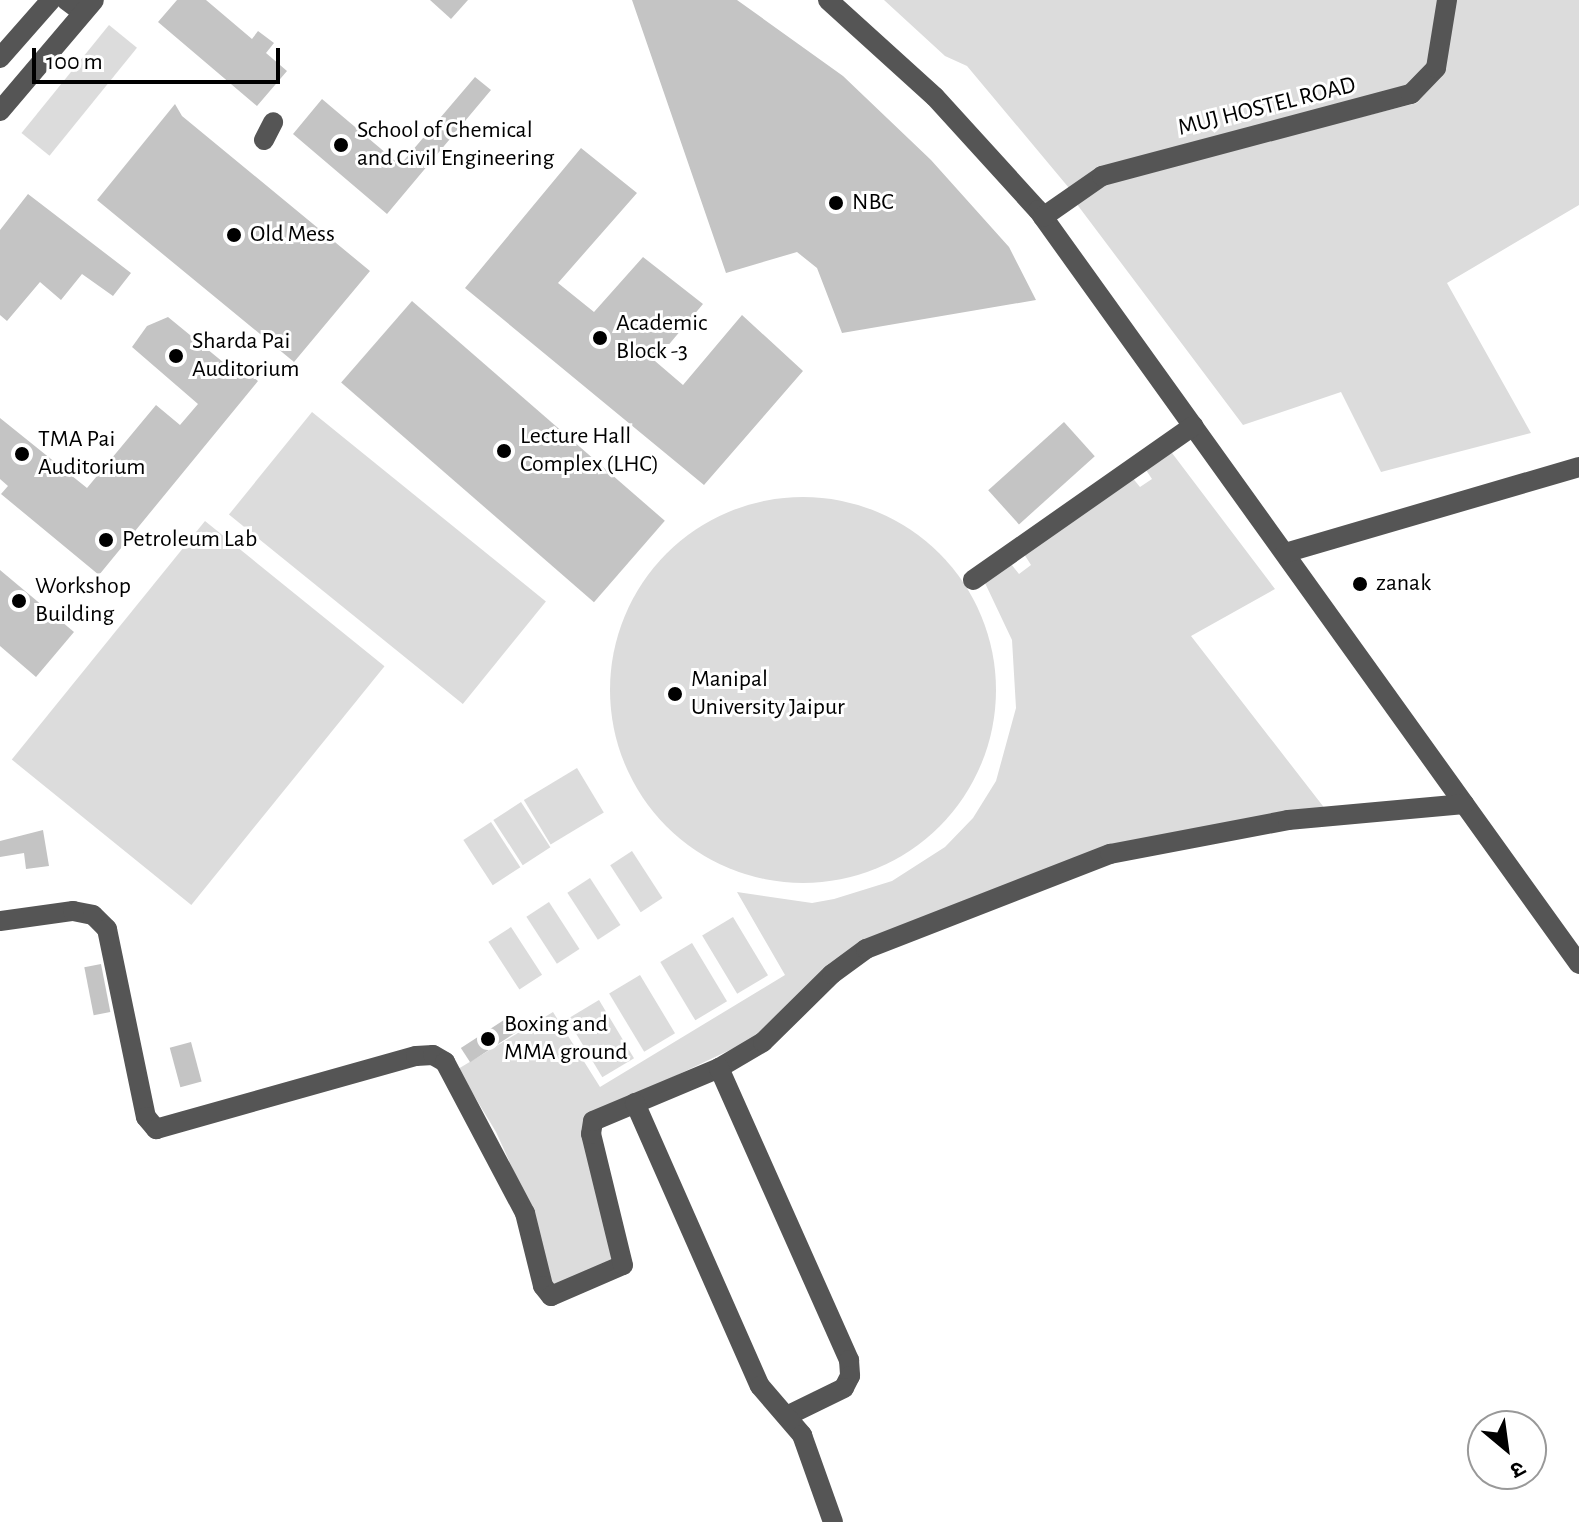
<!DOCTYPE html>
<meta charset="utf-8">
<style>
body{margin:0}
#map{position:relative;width:1579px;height:1522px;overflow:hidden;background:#fff;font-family:"Alegreya Sans","Noto Sans Devanagari",sans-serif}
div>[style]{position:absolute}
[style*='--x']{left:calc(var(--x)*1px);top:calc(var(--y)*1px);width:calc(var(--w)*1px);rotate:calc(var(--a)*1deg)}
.green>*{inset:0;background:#dcdcdc;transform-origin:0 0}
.round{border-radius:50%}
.building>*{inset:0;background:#c4c4c4;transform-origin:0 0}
.minor>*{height:20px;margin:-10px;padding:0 10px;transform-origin:10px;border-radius:10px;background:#555}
.dots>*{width:22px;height:22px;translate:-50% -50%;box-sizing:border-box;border:4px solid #fff;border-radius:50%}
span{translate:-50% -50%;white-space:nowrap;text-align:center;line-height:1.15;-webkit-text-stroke:6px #fff;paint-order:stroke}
.street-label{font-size:24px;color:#000}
.poi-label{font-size:24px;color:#000}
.left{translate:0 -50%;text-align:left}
.north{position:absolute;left:1467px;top:1410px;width:80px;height:80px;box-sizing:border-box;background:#fff;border:2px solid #999;border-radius:50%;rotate:151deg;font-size:22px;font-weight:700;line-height:32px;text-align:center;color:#000}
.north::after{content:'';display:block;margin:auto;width:28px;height:36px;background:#000;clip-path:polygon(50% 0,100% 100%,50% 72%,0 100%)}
.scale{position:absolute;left:32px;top:48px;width:248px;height:36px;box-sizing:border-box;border:4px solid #000;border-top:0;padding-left:10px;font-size:24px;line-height:28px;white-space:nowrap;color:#000;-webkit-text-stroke:6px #fff;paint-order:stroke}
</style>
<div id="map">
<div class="green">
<i style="clip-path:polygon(884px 0,1439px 0,1429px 59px,1421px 80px,1407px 89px,1069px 188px,967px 66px,945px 56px)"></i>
<i style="clip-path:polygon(1452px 0,1579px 0,1579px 205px,1447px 283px,1531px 433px,1381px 472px,1341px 392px,1243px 425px,1076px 203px,1115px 179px,1417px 103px,1442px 71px)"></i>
<i style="left:109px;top:25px;width:36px;height:139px;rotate:39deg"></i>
<i style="left:312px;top:412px;width:301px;height:132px;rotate:39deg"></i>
<i style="clip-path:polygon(1169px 449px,1275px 589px,1191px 636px,1326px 810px,1214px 827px,853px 948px,757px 1037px,587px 1118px,620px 1258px,553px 1286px,535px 1218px,496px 1132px,458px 1069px,553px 1012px,600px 1087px,785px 975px,737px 892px,812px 903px,834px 899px,892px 881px,945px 847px,973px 818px,996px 781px,1016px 708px,1012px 640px,985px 583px,1011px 564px,1019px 574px,1031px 565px,1024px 554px,1131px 476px,1140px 487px,1152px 479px,1144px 467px)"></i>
<i class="round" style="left:610px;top:497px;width:386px;height:386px"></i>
<i style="left:205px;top:521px;width:231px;height:307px;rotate:39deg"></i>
<i style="left:577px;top:768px;width:52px;height:62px;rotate:59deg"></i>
<i style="left:521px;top:802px;width:54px;height:33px;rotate:57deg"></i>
<i style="left:491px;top:822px;width:54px;height:33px;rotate:57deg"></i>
<i style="left:632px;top:851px;width:56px;height:26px;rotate:57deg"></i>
<i style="left:590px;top:878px;width:56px;height:27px;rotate:57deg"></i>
<i style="left:549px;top:902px;width:56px;height:27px;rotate:57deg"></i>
<i style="left:733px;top:917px;width:68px;height:36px;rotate:59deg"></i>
<i style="left:511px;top:927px;width:57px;height:27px;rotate:57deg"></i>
<i style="left:692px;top:943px;width:68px;height:37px;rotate:59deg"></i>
<i style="left:640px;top:975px;width:68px;height:36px;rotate:59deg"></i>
<i style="left:599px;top:1000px;width:68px;height:37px;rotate:59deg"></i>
</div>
<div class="building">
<i style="clip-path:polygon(177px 0,206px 0,252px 39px,258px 31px,274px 43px,266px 53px,287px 71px,257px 106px,158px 22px)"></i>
<i style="clip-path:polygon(430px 0,468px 0,451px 19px)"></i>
<i style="clip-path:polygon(632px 0,737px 0,843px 76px,931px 160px,1009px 247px,1036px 300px,842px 333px,817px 268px,797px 252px,726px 273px)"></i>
<i style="clip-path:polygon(475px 77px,491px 90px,387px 214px,293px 134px,322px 99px,400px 165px)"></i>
<i style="clip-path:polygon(175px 104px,182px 116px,370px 271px,294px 362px,97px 200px)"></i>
<i style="clip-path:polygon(581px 148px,637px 193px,558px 283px,594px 312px,643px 257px,703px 304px,655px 361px,683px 385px,742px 315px,803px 371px,704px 485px,465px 288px)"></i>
<i style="clip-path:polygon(28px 194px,131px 273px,113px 296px,82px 274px,61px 300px,40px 282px,7px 321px,0 315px,0 230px)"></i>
<i style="left:412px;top:301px;width:335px;height:108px;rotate:41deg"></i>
<i style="clip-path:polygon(168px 317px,229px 367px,234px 361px,258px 381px,99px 575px,1px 494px,8px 486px,0 479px,0 418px,87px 488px,156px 405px,180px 425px,198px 404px,132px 347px,147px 326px)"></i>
<i style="left:1064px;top:422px;width:46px;height:102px;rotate:48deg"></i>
<i style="clip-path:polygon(0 570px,74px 632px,36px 677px,0 646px)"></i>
<i style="clip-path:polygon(43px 830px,49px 866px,26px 869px,24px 853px,0 857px,0 841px)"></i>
<i style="left:101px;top:964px;width:49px;height:17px;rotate:79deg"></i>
<i style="left:507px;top:1018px;width:17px;height:55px;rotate:57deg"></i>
<i style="left:191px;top:1042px;width:41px;height:22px;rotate:75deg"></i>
</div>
<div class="minor">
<i style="--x:66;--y:0;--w:21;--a:37"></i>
<i style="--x:828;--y:0;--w:144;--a:42.2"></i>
<i style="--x:935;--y:97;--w:153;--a:47.7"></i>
<i style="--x:1038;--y:210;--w:928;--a:54.34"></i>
<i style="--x:0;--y:58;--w:77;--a:-48.7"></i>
<i style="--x:0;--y:111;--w:145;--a:-49.7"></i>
<i style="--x:264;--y:140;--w:20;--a:-63"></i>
<i style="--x:1043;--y:217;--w:72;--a:-34.8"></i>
<i style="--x:1102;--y:176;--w:320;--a:-14.9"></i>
<i style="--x:1411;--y:94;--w:36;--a:-46"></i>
<i style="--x:1436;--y:68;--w:69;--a:-80.8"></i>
<i style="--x:1285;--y:553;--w:306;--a:-16.3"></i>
<i style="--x:973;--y:580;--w:269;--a:-35"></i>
<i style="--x:0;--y:921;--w:74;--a:-7.8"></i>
<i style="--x:73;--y:911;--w:20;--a:11"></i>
<i style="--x:93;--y:915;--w:20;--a:45"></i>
<i style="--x:107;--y:929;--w:192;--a:78.3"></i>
<i style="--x:146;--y:1117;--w:16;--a:50"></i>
<i style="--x:156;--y:1129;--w:270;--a:-15.7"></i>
<i style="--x:416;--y:1056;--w:17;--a:-3"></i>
<i style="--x:433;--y:1055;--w:14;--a:30"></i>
<i style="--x:445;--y:1062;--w:171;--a:62.1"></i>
<i style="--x:525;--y:1213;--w:75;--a:76.1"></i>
<i style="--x:543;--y:1286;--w:13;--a:51"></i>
<i style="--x:551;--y:1296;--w:78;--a:-23.3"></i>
<i style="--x:623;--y:1265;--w:135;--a:-103.7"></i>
<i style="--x:591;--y:1134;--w:13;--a:-81"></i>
<i style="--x:593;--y:1121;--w:137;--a:-22.8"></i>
<i style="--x:719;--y:1068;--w:51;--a:-30.6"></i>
<i style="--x:763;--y:1042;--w:97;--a:-44.6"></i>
<i style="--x:832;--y:974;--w:42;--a:-36.3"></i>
<i style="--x:866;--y:949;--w:262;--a:-21.3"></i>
<i style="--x:1110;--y:854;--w:181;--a:-10.8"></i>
<i style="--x:1288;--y:820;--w:177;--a:-5.2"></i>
<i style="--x:719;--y:1068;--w:320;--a:66"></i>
<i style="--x:849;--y:1360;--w:16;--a:86"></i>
<i style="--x:850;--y:1376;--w:13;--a:117"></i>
<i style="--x:844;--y:1388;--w:61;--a:153.9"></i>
<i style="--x:635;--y:1103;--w:309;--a:66.2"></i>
<i style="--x:760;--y:1386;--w:65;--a:49.4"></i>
<i style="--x:802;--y:1435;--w:92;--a:70.4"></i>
</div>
<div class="dots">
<i style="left:341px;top:145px;background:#000"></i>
<i style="left:836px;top:203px;background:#000"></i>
<i style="left:234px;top:235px;background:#000"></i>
<i style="left:600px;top:338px;background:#000"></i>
<i style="left:176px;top:356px;background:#000"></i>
<i style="left:504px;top:451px;background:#000"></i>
<i style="left:22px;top:454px;background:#000"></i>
<i style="left:106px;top:540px;background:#000"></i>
<i style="left:1360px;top:584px;background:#000"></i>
<i style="left:19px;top:601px;background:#000"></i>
<i style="left:675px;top:694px;background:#000"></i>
<i style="left:488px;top:1039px;background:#000"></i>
</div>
<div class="street-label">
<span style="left:1267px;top:107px;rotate:-14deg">MUJ HOSTEL ROAD</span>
</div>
<div class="poi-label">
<span class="left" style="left:357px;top:145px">School of Chemical<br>and Civil Engineering</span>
<span class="left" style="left:852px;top:203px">NBC</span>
<span class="left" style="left:250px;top:235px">Old Mess</span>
<span class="left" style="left:616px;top:338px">Academic<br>Block -3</span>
<span class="left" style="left:192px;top:356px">Sharda Pai<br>Auditorium</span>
<span class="left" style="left:520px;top:451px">Lecture Hall<br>Complex (LHC)</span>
<span class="left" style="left:38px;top:454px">TMA Pai<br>Auditorium</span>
<span class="left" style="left:122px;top:540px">Petroleum Lab</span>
<span class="left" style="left:1376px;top:584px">zanak</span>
<span class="left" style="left:35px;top:601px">Workshop<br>Building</span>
<span class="left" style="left:691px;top:694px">Manipal<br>University Jaipur</span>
<span class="left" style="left:504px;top:1039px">Boxing and<br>MMA ground</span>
</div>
<div class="north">उ</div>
<div class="scale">100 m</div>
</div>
